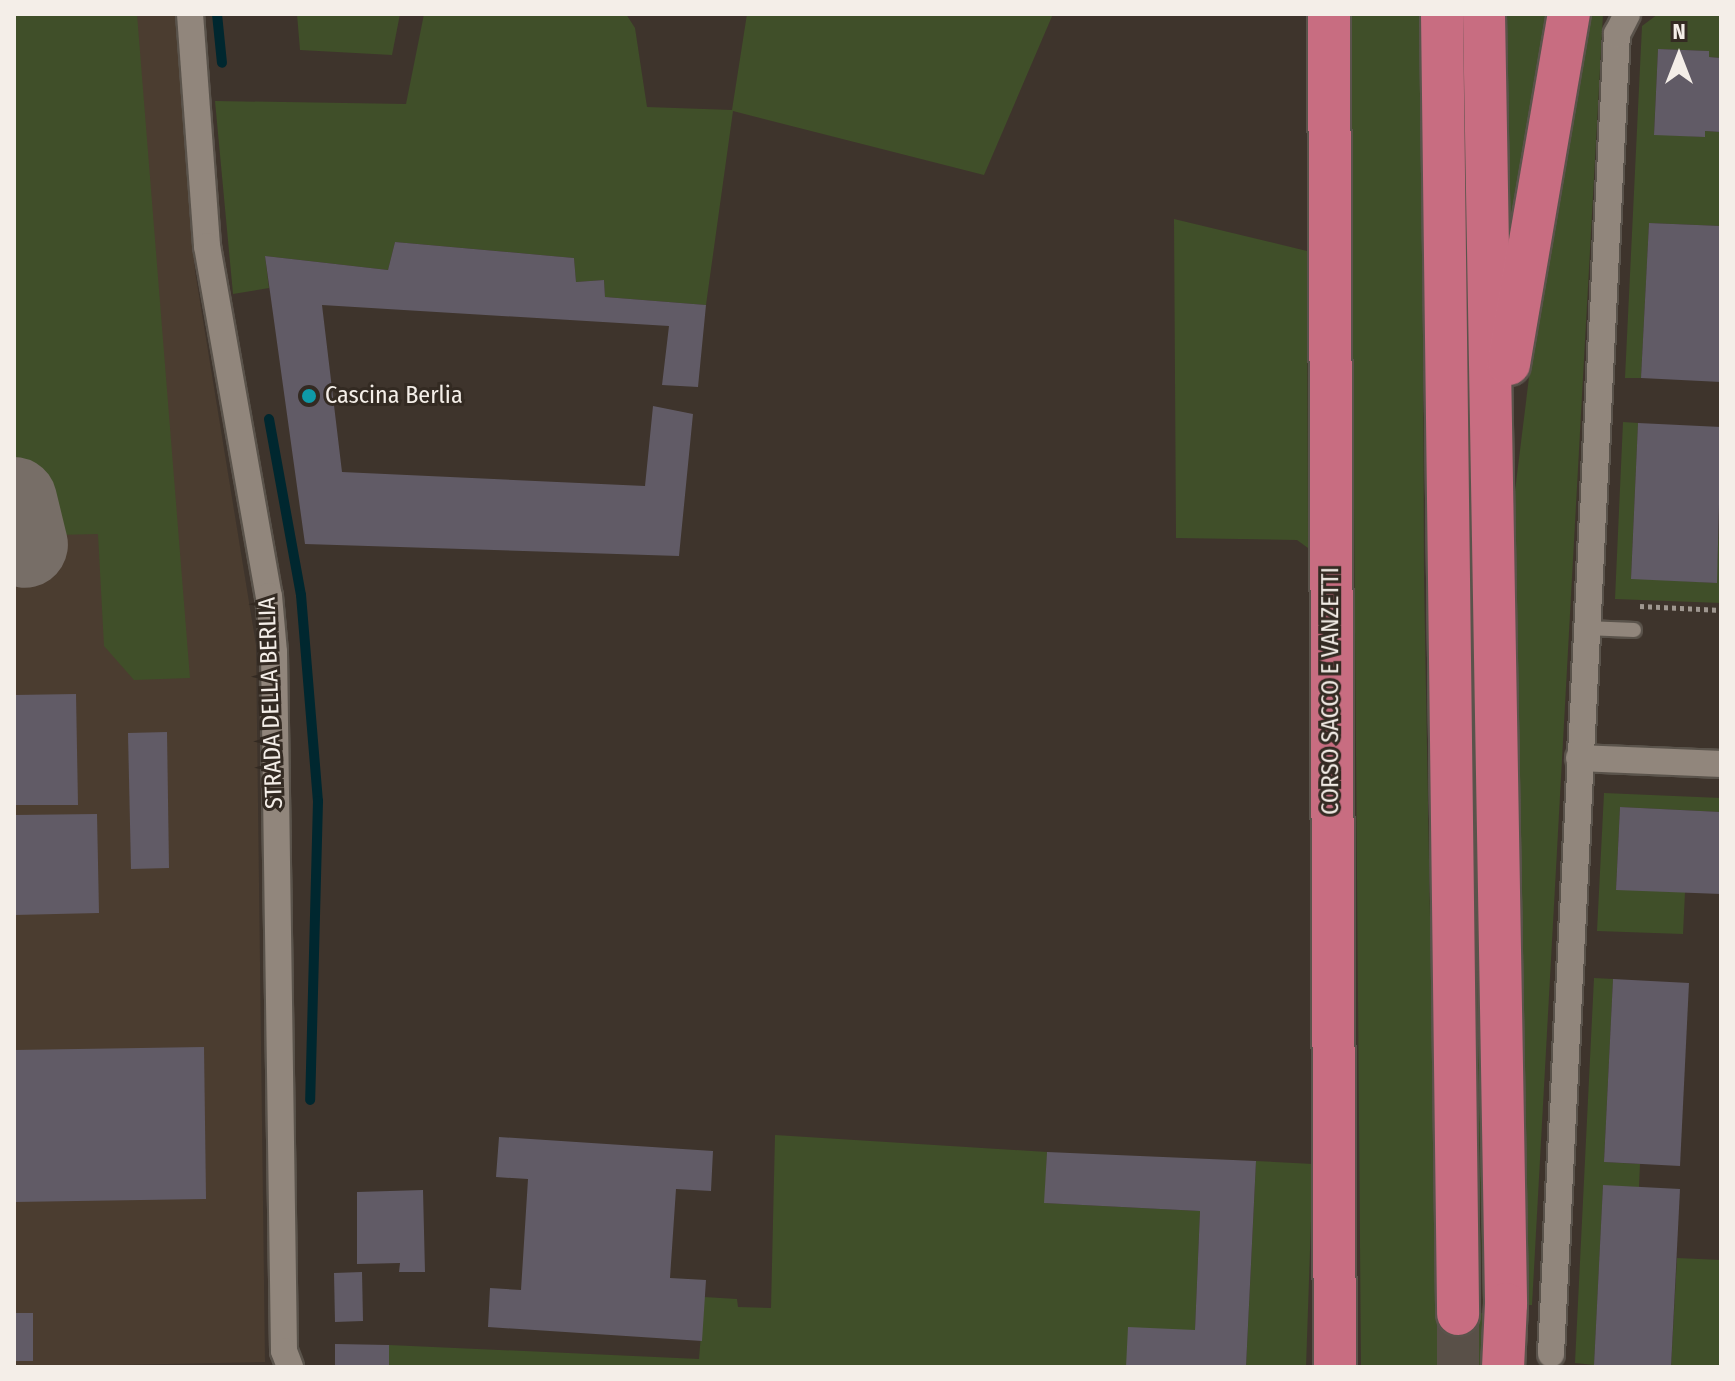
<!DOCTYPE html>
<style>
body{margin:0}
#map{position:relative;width:1735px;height:1381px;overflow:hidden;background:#3e342c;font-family:"Fira Sans Condensed",sans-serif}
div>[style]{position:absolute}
.built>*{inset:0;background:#4b3d30}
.green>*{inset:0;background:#404f29}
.stream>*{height:10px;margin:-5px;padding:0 5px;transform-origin:5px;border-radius:5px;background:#00272f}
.taxiway>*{height:86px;margin:-43px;padding:0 43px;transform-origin:43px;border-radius:43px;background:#776e67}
.building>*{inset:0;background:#615b66}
.primary-tunnel>*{height:42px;margin-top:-21px;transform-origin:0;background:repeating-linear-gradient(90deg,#595048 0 42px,transparent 0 63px)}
.path>*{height:5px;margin-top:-2.5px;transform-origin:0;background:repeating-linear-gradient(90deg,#9f9790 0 4px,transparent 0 8px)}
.roads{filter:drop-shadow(2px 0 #5a534b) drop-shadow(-2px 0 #5a534b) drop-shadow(0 2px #5a534b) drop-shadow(0 -2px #5a534b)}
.service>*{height:14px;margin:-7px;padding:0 7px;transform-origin:7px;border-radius:7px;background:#91867c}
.minor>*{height:26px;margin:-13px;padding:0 13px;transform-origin:13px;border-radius:13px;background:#91867c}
.primary>*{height:42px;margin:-21px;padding:0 21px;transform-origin:21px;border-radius:21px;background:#c86d81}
.dots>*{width:22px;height:22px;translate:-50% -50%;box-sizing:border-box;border:4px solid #332a22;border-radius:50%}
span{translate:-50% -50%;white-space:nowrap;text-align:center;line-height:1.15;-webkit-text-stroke:6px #332a22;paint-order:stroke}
.poi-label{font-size:24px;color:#f4eee8}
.left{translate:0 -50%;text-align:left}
.street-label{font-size:24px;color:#f4eee8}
.frame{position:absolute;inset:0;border:16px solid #f4eee8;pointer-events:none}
.north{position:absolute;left:1639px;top:16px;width:80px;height:80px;-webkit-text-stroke:6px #332a22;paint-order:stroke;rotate:0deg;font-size:22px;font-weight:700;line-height:32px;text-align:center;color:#f4eee8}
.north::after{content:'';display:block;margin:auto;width:28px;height:36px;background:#f4eee8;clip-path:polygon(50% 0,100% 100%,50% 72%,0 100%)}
</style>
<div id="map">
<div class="built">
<div style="clip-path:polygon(14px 14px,176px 14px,195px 271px,256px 645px,265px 1362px,14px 1367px)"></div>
</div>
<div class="green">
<div style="clip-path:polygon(14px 14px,137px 14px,190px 678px,134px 680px,104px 646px,98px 534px,14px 536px)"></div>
<div style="clip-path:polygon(297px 14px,400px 14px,392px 55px,300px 50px)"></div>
<div style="clip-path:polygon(424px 14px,626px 14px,635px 28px,647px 107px,732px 110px,747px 14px,1053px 14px,984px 175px,733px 111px,706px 305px,605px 297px,604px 280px,576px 282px,574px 258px,395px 242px,388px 270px,265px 256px,269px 288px,233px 294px,215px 101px,406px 104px)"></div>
<div style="clip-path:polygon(1350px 14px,1422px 14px,1424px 576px,1437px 1314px,1483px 1313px,1460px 262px,1470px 262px,1490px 1367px,1361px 1367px)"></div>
<div style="clip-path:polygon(1499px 14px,1553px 14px,1511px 295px)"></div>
<div style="clip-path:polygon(1583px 14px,1603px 14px,1532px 1305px,1523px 1305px,1514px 499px,1542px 272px)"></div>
<div style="clip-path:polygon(1658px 14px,1721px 14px,1721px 58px,1709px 57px,1709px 51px,1658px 49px,1654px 134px,1705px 137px,1705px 131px,1721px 132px,1721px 226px,1649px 223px,1641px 378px,1625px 378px,1642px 26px)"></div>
<div style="clip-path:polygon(1174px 219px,1307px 251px,1308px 548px,1297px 540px,1176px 538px)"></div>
<div style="clip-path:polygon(1623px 422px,1638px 423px,1631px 578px,1716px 583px,1721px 491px,1721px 603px,1615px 599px)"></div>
<div style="clip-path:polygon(1604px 793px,1721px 798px,1721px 812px,1620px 807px,1616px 889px,1685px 892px,1683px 934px,1597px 931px)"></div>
<div style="clip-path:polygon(1594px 978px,1613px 979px,1604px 1162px,1640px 1164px,1639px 1187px,1603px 1186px,1594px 1365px,1575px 1363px)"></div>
<div style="clip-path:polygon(775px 1135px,1047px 1152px,1045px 1203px,1200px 1211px,1195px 1330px,1126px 1367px,389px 1367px,389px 1345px,699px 1359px,704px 1297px,737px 1299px,738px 1307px,771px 1308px)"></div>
<div style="clip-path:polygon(1256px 1161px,1313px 1164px,1306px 1367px,1246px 1367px)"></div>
<div style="clip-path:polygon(1677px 1258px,1721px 1260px,1721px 1367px,1671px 1367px)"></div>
</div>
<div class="stream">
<div style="left:217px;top:14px;width:49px;rotate:84.2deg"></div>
<div style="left:269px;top:419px;width:179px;rotate:79.7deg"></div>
<div style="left:301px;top:595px;width:207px;rotate:85.3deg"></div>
<div style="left:318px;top:801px;width:299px;rotate:91.5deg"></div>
</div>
<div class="taxiway">
<div style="left:14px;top:500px;width:46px;rotate:76.3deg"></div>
</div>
<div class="building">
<div style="clip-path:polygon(1658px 49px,1709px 51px,1709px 57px,1721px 58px,1721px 132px,1705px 131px,1705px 137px,1654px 135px)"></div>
<div style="clip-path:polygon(1649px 223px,1721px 226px,1721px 382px,1641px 378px)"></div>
<div style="clip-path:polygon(395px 242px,574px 258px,576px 282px,604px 280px,605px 297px,706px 305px,698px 387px,662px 385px,669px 326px,322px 305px,342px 472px,645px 486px,653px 406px,693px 414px,679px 556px,305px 544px,265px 256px,388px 270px)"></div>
<div style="clip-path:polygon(1638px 423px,1721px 427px,1717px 583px,1631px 579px)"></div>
<div style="clip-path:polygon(76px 694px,78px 805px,14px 805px,14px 695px)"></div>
<div style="clip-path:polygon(167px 732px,169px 868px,131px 869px,128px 733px)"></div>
<div style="clip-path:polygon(1620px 807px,1721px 812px,1721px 894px,1616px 890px)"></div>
<div style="clip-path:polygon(97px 814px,99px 913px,14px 915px,14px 815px)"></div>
<div style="clip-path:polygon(1613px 979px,1689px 983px,1680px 1166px,1604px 1162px)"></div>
<div style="clip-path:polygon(204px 1047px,206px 1199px,14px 1202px,14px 1050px)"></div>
<div style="clip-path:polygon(499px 1137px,713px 1151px,711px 1191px,676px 1189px,670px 1278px,706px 1280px,702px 1341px,488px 1327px,490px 1288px,521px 1290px,528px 1179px,496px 1177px)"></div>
<div style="clip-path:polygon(1047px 1152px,1256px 1161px,1246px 1367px,1126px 1367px,1128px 1327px,1195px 1330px,1200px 1211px,1044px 1203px)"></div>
<div style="clip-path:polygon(1603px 1185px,1680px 1189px,1671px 1367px,1594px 1365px)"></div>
<div style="clip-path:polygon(423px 1190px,425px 1272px,399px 1272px,400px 1263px,357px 1264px,357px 1192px)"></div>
<div style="clip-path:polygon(362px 1272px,363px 1321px,335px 1322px,334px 1273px)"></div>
<div style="clip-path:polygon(14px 1313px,33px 1313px,33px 1361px,14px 1361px)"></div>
<div style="clip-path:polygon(335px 1344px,389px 1345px,389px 1367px,335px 1367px)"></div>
</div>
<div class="primary-tunnel">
<div style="left:1458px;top:1367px;width:53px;rotate:-90deg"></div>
</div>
<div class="path">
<div style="left:1640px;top:606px;width:81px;rotate:2.8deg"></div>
</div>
<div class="roads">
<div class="service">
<div style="left:1586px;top:628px;width:48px;rotate:2.4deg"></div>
</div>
<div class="minor">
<div style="left:190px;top:14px;width:233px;rotate:85.8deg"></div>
<div style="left:207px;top:246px;width:355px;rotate:80deg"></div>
<div style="left:269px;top:596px;width:56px;rotate:84.9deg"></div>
<div style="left:274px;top:652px;width:699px;rotate:89.18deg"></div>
<div style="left:284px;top:1351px;width:17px;rotate:69deg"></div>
<div style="left:1579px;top:758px;width:142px;rotate:2.4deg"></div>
<div style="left:1551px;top:1354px;width:1322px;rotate:-87.14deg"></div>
<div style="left:1617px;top:34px;width:22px;rotate:-63deg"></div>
</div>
<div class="primary">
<div style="left:1329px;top:14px;width:1353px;rotate:89.75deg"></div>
<div style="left:1442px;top:14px;width:1300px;rotate:89.29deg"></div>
<div style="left:1484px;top:14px;width:1290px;rotate:89.02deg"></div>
<div style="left:1506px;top:1304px;width:63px;rotate:92.7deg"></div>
<div style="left:1509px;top:364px;width:355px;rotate:-80.3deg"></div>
</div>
</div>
<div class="dots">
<div style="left:309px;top:396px;background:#0f9aa8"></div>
</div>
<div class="poi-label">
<span class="left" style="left:325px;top:396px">Cascina Berlia</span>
</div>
<div class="street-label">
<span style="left:1331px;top:691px;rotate:-90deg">CORSO SACCO E VANZETTI</span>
<span style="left:271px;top:703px;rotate:-92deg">STRADA DELLA BERLIA</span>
</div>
<div class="frame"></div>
<div class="north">N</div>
</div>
